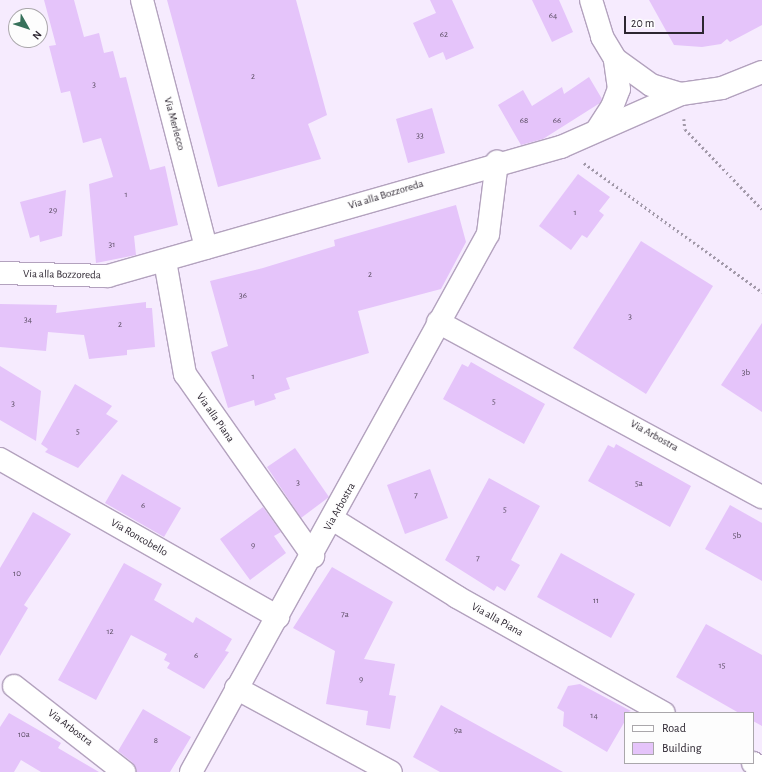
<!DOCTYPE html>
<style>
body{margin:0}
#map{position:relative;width:762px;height:772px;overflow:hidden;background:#f6ebfe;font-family:"Alegreya Sans",sans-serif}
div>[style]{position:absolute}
.building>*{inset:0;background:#e5c4fa}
.path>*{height:2.5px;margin-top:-1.25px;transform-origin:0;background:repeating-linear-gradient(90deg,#a299a9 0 2px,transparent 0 5px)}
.roads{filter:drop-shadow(1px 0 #b3a2be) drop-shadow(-1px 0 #b3a2be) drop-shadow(0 1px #b3a2be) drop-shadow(0 -1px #b3a2be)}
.minor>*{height:22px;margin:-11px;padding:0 11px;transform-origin:11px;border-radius:11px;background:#fff}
.secondary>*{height:22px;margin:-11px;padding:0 11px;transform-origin:11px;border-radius:11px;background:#fff}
span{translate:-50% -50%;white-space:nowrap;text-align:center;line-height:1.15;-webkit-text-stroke:3px #fdfdfd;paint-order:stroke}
.number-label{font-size:9px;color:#5b4e63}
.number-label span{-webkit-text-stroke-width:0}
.street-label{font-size:11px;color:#2d2631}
.legend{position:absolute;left:624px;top:712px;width:130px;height:52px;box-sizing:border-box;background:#fdfdfd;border:1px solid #aaa7ab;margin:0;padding:5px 7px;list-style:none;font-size:12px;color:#2d2631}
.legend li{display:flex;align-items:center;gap:8px;height:20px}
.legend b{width:20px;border:1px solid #aaa7ab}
.north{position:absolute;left:8px;top:8px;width:40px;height:40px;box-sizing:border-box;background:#fdfdfd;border:1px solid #aaa7ab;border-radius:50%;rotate:129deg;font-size:11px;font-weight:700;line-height:16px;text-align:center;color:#2d2631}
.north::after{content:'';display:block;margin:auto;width:14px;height:18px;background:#37715b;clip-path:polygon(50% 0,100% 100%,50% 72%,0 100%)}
.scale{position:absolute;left:624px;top:16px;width:80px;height:18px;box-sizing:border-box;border:2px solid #2d2631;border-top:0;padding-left:5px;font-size:12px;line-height:14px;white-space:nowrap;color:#2d2631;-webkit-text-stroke:3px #fdfdfd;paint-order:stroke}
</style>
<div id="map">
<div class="building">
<div style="clip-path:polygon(44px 0,74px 0,84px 37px,99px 33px,104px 53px,113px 51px,120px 78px,126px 77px,150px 170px,165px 166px,178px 225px,134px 236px,136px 255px,96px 263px,89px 184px,113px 177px,101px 138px,83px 143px,70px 91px,61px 93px,49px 46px,56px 45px)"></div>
<div style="clip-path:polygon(167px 0,296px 0,327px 115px,308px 124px,321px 159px,218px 187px)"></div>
<div style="clip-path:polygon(430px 0,452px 0,474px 48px,446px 60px,443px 52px,429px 58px,413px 23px,436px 13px)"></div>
<div style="clip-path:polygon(532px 0,559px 0,573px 32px,552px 42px)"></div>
<div style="clip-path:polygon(649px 0,762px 0,762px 25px,730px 42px,727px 39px,721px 44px,702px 47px,674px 45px)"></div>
<div style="clip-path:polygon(589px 77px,602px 99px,600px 103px,543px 139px,521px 145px,498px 105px,523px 90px,532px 106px,562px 87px,564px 94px)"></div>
<div style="clip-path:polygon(432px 108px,445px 153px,408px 163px,396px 119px)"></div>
<div style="clip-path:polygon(578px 174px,610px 197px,599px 211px,604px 215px,587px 238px,582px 235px,571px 250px,539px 226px)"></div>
<div style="clip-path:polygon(66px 190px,62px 236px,40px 242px,39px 235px,30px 238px,20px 202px)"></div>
<div style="clip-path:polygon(456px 205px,466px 242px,441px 289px,358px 311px,369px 353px,286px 378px,290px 389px,274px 394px,276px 399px,255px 406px,254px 400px,228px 408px,211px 352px,228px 346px,210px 281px,263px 268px,335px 246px,334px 240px)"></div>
<div style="clip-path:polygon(641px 241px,713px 286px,646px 394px,573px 348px)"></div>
<div style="clip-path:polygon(146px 302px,146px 308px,152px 308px,155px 347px,127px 350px,127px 355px,89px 359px,84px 335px,48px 332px,46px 351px,0 347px,0 304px,57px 305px,56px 313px)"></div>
<div style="clip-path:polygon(762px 323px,762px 412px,721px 385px)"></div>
<div style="clip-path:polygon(471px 362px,545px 404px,524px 444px,443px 399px,462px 364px,468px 367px)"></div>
<div style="clip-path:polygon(0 366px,41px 391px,36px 441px,0 420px)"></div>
<div style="clip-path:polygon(75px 384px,112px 406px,106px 414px,118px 421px,78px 468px,45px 452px,48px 449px,41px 444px)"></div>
<div style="clip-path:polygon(616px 444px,691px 486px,670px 527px,588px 481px,608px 445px,614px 448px)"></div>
<div style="clip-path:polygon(295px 448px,329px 497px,301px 518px,267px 467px)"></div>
<div style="clip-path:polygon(430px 469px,448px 518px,405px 534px,387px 485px)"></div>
<div style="clip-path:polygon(122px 474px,181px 508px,164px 537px,105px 503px)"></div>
<div style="clip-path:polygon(489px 478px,540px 506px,511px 560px,520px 565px,505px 591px,497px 586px,494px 591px,445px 560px)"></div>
<div style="clip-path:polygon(730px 505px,762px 523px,762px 581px,705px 549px)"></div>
<div style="clip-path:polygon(263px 507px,281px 532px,274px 536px,286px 553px,250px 580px,220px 539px)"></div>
<div style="clip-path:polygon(33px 512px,71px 534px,24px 605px,28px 608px,0 656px,0 568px)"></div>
<div style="clip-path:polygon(561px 553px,635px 594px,611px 638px,537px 597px)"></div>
<div style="clip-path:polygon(124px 563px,162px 584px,154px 600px,193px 623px,196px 617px,232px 639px,225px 651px,229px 652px,204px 689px,167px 668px,170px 663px,164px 660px,167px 654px,131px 635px,96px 700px,58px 680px)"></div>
<div style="clip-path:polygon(332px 567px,393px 602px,364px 659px,395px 664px,389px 695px,396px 696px,390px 729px,366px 725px,368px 711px,326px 704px,335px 651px,293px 628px)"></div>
<div style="clip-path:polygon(706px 624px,762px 655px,762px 726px,753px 721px,753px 713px,739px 713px,676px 677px)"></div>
<div style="clip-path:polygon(580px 684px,631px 711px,625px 713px,625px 721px,607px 752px,563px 726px,564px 712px,557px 708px,568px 686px)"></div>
<div style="clip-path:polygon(441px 705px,563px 772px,440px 772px,413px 757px)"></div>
<div style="clip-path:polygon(143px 709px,191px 737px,170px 772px,136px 772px,132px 762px,118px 751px)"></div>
<div style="clip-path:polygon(9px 713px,61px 743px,58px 748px,99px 772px,41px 772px,21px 760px,14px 772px,0 772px,0 727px)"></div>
</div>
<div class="path">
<div style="left:684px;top:119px;width:10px;rotate:84deg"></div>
<div style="left:685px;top:129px;width:111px;rotate:46.1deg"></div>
<div style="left:584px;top:163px;width:220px;rotate:35.9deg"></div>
</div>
<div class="roads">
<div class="minor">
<div style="left:142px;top:0;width:256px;rotate:75.5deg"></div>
<div style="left:597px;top:130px;width:27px;rotate:-57deg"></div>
<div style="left:612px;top:107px;width:19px;rotate:-69deg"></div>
<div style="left:619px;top:89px;width:30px;rotate:-98deg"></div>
<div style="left:165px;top:261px;width:115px;rotate:80deg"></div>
<div style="left:185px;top:374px;width:223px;rotate:54.9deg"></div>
<div style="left:0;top:273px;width:108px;rotate:1.6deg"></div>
<div style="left:108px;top:276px;width:471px;rotate:-15.9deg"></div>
<div style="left:561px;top:147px;width:131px;rotate:-23.8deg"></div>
<div style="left:438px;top:322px;width:368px;rotate:28.4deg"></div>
<div style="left:0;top:459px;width:320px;rotate:29.6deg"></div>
<div style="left:334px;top:520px;width:145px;rotate:32deg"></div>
<div style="left:457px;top:597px;width:237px;rotate:29.3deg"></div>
<div style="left:14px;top:686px;width:140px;rotate:38deg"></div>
<div style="left:236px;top:688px;width:176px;rotate:28.5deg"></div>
<div style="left:753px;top:763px;width:10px;rotate:29deg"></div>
<div style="left:191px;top:772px;width:615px;rotate:-61.1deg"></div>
<div style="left:488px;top:234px;width:73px;rotate:-82.9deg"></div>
</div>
<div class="secondary">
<div style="left:591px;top:0;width:39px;rotate:73deg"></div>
<div style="left:602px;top:37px;width:26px;rotate:59deg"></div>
<div style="left:615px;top:59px;width:44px;rotate:35.8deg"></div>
<div style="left:651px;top:85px;width:31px;rotate:17deg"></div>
<div style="left:681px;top:94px;width:41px;rotate:-8.3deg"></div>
<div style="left:722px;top:88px;width:43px;rotate:-21.8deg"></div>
</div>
</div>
<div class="number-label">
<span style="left:553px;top:16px">64</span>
<span style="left:444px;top:35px">62</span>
<span style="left:253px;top:77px">2</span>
<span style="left:94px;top:85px">3</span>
<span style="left:524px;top:121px">68</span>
<span style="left:557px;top:121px">66</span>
<span style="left:420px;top:136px">33</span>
<span style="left:126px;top:195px">1</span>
<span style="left:53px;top:211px">29</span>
<span style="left:575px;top:213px">1</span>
<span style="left:112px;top:245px">31</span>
<span style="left:370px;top:275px">2</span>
<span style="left:243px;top:296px">36</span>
<span style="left:630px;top:317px">3</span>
<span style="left:28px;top:320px">34</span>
<span style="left:120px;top:325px">2</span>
<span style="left:746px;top:373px">3b</span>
<span style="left:253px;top:377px">1</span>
<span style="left:494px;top:402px">5</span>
<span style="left:13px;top:404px">3</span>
<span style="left:78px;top:432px">5</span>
<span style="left:298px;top:483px">3</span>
<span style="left:639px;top:484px">5a</span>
<span style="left:416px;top:496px">7</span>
<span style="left:143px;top:506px">6</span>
<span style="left:505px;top:510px">5</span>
<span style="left:737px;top:536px">5b</span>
<span style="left:253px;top:546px">9</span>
<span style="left:478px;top:559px">7</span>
<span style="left:17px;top:574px">10</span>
<span style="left:596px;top:601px">11</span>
<span style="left:345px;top:615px">7a</span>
<span style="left:110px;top:632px">12</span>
<span style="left:196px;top:656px">6</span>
<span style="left:722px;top:666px">15</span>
<span style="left:361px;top:680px">9</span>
<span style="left:594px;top:716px">14</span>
<span style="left:458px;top:731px">9a</span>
<span style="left:24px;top:735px">10a</span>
<span style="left:156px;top:741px">8</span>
</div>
<div class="street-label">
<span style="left:174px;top:124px;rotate:75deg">Via Merlecco</span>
<span style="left:386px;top:195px;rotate:-17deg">Via alla Bozzoreda</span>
<span style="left:62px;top:275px;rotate:1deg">Via alla Bozzoreda</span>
<span style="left:215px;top:418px;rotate:55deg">Via alla Piana</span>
<span style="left:654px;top:436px;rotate:29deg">Via Arbostra</span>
<span style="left:340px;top:507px;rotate:-61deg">Via Arbostra</span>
<span style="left:139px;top:538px;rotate:30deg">Via Roncobello</span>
<span style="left:497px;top:620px;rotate:29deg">Via alla Piana</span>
<span style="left:70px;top:728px;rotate:37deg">Via Arbostra</span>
</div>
<ul class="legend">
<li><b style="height:5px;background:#fff"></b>Road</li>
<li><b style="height:11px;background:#e5c4fa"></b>Building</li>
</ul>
<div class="north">N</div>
<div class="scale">20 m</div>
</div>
